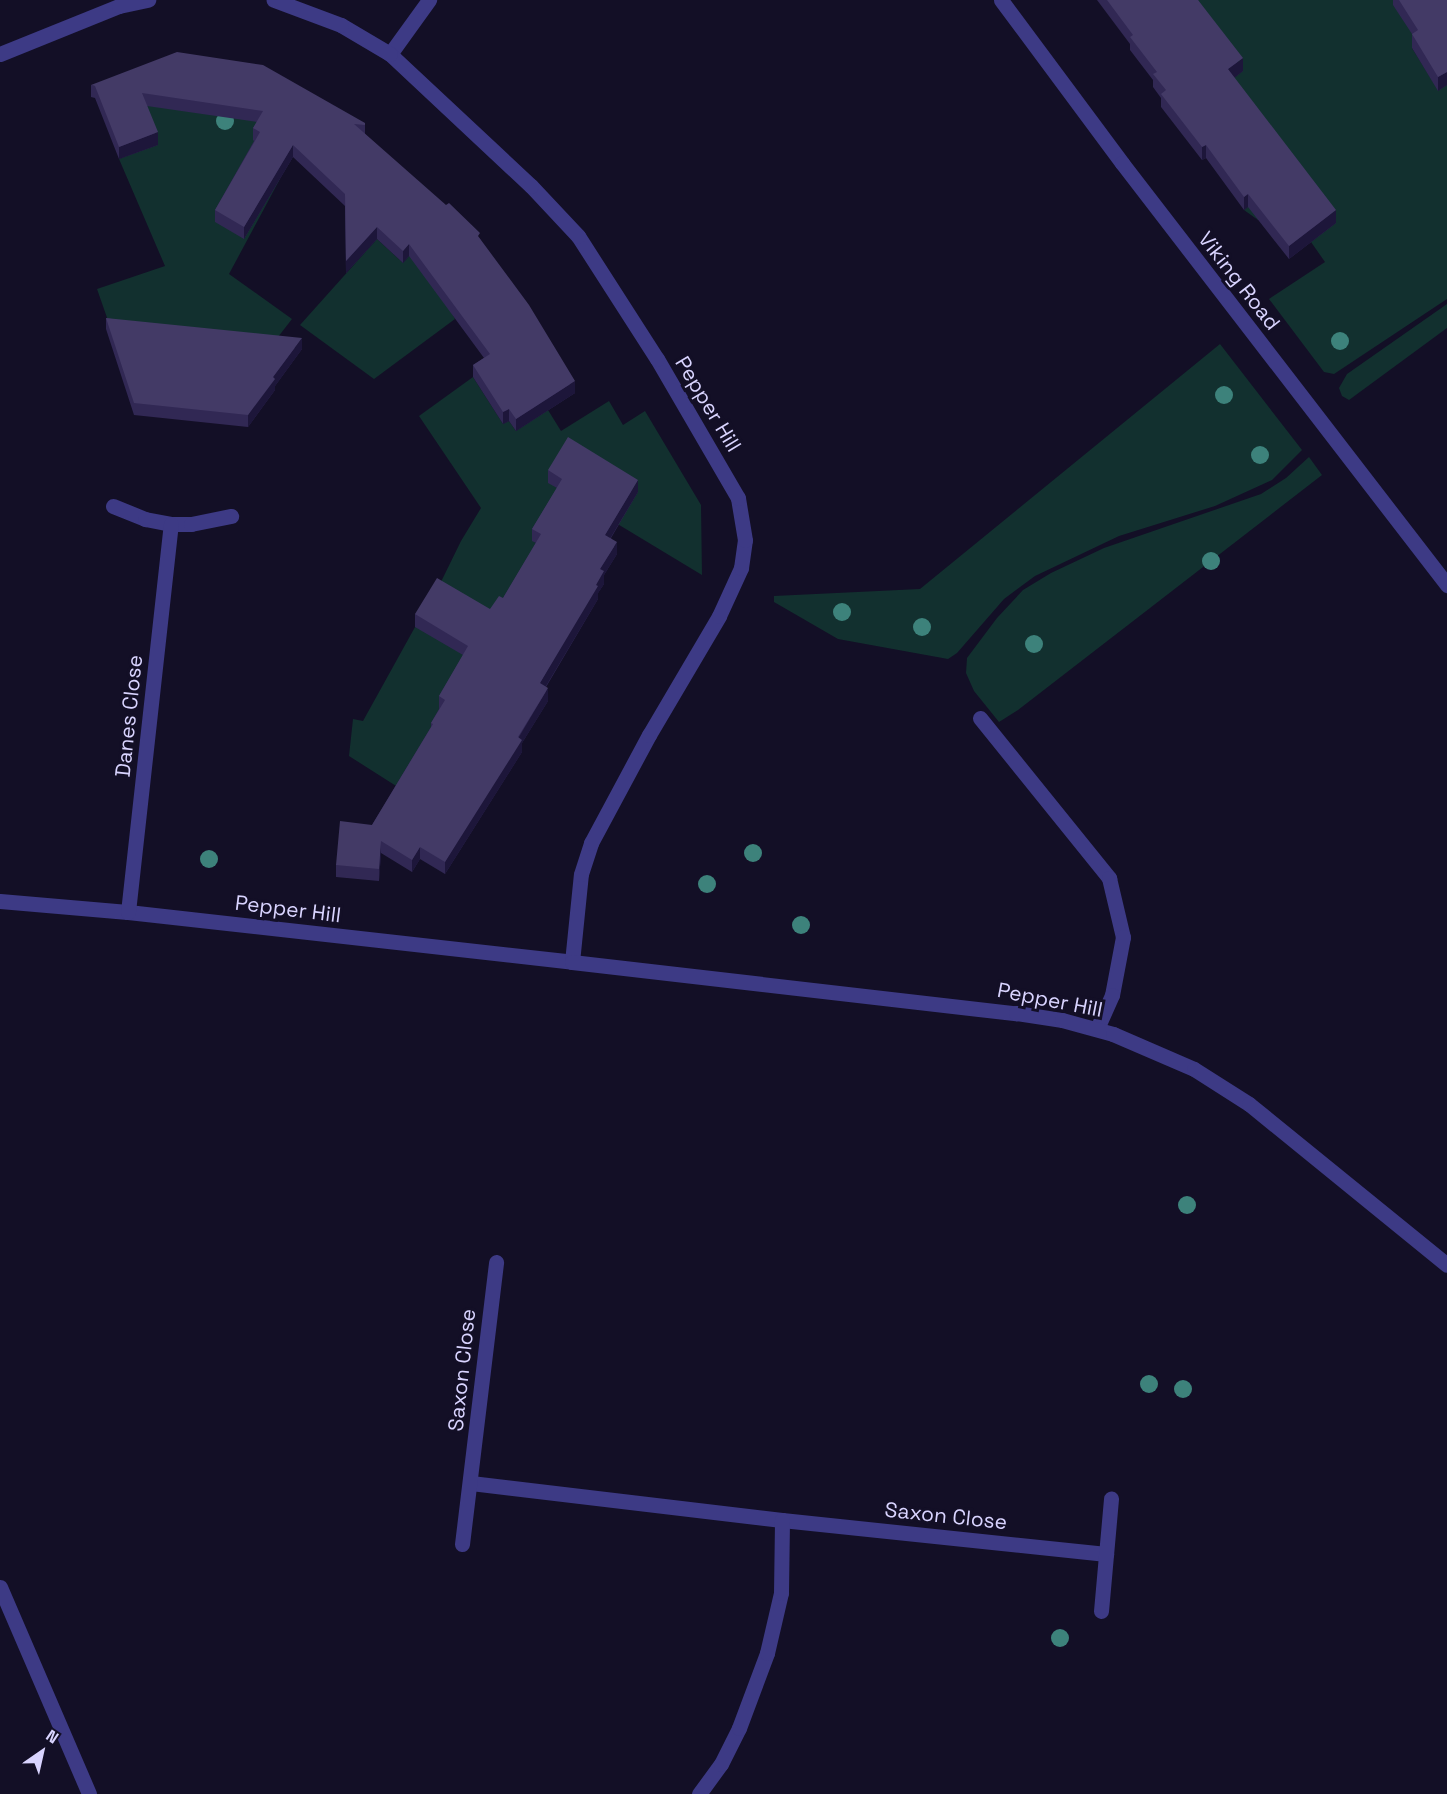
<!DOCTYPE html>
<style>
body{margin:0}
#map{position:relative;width:1447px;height:1794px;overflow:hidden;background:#130f26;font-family:"Space Grotesk",sans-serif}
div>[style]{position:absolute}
.green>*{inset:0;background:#12302f}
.minor>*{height:15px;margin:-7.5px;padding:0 7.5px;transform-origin:7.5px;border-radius:7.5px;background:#3d3a85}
.trees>*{width:18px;height:18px;margin:-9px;border-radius:50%;background:#3d827b}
.wall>*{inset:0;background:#312854}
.shaded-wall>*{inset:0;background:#1d163a}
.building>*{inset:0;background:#433a66}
span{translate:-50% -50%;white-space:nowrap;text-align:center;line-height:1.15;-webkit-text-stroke:6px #130f26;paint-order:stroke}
.street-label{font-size:21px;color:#d9d4ff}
.north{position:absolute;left:12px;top:1722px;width:60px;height:60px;-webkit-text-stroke:4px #130f26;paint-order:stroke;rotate:34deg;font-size:16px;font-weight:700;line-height:24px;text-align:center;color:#d9d4ff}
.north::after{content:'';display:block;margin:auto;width:21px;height:27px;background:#d9d4ff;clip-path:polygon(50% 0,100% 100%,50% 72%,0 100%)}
</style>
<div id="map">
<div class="green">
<div style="clip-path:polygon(1175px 0,1401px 0,1418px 44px,1412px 48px,1438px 90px,1447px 85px,1447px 299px,1334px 374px,1324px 372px,1269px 299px,1325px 262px,1311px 242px,1335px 222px,1305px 184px,1258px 220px,1244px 210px,1294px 171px)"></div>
<div style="clip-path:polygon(135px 85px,281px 93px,250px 161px,280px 179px,229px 274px,292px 319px,271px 346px,112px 332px,97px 289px,165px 266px,119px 159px,158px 144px)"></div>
<div style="clip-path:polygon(377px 239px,403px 263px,416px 248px,455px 319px,374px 379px,300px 325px)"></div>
<div style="clip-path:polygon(1447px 304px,1447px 328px,1349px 400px,1342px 396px,1339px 388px,1347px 374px)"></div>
<div style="clip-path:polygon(1220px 344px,1302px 450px,1272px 480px,1215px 506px,1119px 536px,1035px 576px,1004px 599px,957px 653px,948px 659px,838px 639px,774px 602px,774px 596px,920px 589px)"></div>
<div style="clip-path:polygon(473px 377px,503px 424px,509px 421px,516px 431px,548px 410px,561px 431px,609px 401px,623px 425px,645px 411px,701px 505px,702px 575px,548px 482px,569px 495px,533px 541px,557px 556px,490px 622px,437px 590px,461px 541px,481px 508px,419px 416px)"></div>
<div style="clip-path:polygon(1309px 457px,1322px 475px,1018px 710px,999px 722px,974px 691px,966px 673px,967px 658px,997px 618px,1023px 590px,1051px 573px,1104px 548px,1261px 494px,1286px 478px)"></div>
<div style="clip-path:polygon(425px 609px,495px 650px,439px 709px,445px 713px,415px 798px,349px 756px,353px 719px,363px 721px)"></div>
</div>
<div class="minor">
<div style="left:1001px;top:0;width:203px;rotate:53.4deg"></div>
<div style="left:1122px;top:163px;width:533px;rotate:52.4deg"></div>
<div style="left:0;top:54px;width:128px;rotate:-22deg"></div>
<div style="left:119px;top:6px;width:30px;rotate:-12deg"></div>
<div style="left:390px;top:54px;width:67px;rotate:-54.2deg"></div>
<div style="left:113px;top:506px;width:35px;rotate:22deg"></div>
<div style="left:145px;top:519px;width:26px;rotate:11deg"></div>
<div style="left:171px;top:524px;width:20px"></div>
<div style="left:191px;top:524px;width:41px;rotate:-11.3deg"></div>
<div style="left:980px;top:718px;width:206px;rotate:51.1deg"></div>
<div style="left:1109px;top:878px;width:61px;rotate:76.7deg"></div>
<div style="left:1123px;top:937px;width:59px;rotate:100.7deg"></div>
<div style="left:1112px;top:995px;width:37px;rotate:114deg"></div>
<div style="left:0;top:901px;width:128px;rotate:4.9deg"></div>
<div style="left:128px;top:912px;width:447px;rotate:6.4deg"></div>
<div style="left:572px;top:962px;width:88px;rotate:-84.2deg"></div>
<div style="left:581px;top:874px;width:33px;rotate:-72deg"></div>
<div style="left:591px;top:843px;width:123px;rotate:-61.8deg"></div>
<div style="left:649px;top:735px;width:138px;rotate:-59.5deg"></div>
<div style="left:719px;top:616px;width:53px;rotate:-65.4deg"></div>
<div style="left:741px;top:568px;width:28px;rotate:-82deg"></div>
<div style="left:745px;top:540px;width:43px;rotate:-99.5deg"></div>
<div style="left:738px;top:498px;width:161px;rotate:-120.2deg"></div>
<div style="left:657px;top:359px;width:146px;rotate:-122.7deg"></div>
<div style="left:578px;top:236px;width:69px;rotate:-133.2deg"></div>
<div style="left:531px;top:186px;width:193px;rotate:-136.9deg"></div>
<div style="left:390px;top:54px;width:57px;rotate:-149.4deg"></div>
<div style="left:341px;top:25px;width:72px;rotate:-159.5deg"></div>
<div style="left:128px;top:912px;width:390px;rotate:-83.7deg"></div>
<div style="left:572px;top:962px;width:447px;rotate:6.6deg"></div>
<div style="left:1016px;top:1013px;width:47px;rotate:8.7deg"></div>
<div style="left:1062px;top:1020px;width:53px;rotate:15.4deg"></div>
<div style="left:1113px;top:1034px;width:88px;rotate:23.4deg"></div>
<div style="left:1194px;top:1069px;width:65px;rotate:32.5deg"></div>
<div style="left:1249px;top:1104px;width:255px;rotate:39.1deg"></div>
<div style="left:471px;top:1483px;width:313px;rotate:6.8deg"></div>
<div style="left:782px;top:1520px;width:326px;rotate:6deg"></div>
<div style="left:462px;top:1544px;width:284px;rotate:-83.1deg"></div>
<div style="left:0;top:1587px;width:225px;rotate:66.7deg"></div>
<div style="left:1101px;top:1611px;width:113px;rotate:-84.9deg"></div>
<div style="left:699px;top:1794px;width:37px;rotate:-54deg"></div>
<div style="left:721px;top:1764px;width:40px;rotate:-63.4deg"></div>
<div style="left:739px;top:1728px;width:80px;rotate:-69.5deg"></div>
<div style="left:767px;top:1653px;width:62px;rotate:-76.9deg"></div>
<div style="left:781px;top:1593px;width:73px;rotate:-89.2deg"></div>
</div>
<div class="trees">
<div style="left:225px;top:121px"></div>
<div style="left:1340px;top:341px"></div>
<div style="left:1224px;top:395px"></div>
<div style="left:1260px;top:455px"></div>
<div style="left:1211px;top:561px"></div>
<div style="left:842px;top:612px"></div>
<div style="left:922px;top:627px"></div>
<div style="left:1034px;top:644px"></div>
<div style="left:753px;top:853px"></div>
<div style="left:209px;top:859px"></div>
<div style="left:707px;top:884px"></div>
<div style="left:801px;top:925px"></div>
<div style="left:1187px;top:1205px"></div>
<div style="left:1149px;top:1384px"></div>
<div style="left:1183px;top:1389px"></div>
<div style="left:1060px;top:1638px"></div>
</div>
<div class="wall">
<div style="clip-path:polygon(1097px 0,1198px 0,1243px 71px,1234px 78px,1336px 223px,1289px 259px,1248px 207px,1244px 210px,1206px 158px,1202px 160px,1161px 107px,1161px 98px,1153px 87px,1153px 80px,1130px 50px,1130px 44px)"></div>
<div style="clip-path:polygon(1393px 0,1447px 0,1447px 85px,1438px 91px,1412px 48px,1412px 34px,1393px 5px)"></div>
<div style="clip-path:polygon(91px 85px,365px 123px,365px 134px,480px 239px,575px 393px,516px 431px,509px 421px,503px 424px,473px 377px,473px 365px,484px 358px,409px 256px,403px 263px,377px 239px,346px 273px,345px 206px,293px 157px,244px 239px,215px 222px,215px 210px,254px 141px,253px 140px,253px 128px,257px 122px,147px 106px,158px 145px,119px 159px,95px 98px,91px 97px)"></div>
<div style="clip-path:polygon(106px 318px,302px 349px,275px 386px,275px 390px,248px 427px,134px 415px,106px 329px)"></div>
<div style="clip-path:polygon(548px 470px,638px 492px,611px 538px,617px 554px,604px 575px,604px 584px,598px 593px,598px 599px,546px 687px,548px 701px,522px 743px,522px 752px,445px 874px,420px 859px,412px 872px,381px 853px,379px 881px,336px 877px,336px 865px,372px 825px,431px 727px,431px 723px,439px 709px,439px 696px,463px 655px,415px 627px,415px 614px,490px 609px,503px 598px,536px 543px,532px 541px,532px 529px,557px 488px,548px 483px)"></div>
</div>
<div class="shaded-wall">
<div style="clip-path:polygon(1243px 58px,1243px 71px,1228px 83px,1228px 69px)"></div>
<div style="clip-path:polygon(1447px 72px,1447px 85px,1438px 91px,1438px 77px)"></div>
<div style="clip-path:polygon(158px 132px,158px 145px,119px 159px,119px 147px)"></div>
<div style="clip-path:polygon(293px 145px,293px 157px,244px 239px,244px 227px)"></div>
<div style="clip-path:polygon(1206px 145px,1206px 158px,1202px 160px,1202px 147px)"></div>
<div style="clip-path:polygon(1248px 194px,1248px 207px,1244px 210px,1244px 197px)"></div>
<div style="clip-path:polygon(1336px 210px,1336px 223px,1289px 259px,1289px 246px)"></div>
<div style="clip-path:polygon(377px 227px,377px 239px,346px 273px,346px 261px)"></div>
<div style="clip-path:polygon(409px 244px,409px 256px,403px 263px,403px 251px)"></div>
<div style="clip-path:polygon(302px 338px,302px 349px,275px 386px,275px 390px,248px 427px,248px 415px,273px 377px)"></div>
<div style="clip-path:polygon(575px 381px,575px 393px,516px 431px,516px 419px)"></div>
<div style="clip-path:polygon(509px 409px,509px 421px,503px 424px,503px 412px)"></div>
<div style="clip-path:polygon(638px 480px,638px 492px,605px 547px,605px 535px)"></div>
<div style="clip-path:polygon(617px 542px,617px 554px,604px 575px,604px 584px,598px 593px,598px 599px,540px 696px,540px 683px,596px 585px,600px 569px)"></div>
<div style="clip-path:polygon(548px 688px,548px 701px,522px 743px,522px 752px,445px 874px,445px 862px)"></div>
<div style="clip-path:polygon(381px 841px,381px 853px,379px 881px,379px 869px)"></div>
<div style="clip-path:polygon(420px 847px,420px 859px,412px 872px,412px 860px)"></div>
</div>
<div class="building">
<div style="clip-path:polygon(1107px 0,1198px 0,1243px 58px,1228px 69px,1336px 210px,1289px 246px,1248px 194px,1244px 197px,1206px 145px,1202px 147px,1161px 94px,1166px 90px,1153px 74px,1157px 72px,1130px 37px,1133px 35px)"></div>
<div style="clip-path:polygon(1399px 0,1447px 0,1447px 72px,1438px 77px,1412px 34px,1418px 30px)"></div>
<div style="clip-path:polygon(177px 52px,263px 65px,365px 123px,365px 125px,354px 124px,446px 205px,449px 203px,480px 233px,478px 236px,529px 305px,575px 381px,516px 419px,509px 409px,503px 412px,473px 365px,490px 354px,409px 244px,403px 251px,377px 227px,346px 261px,345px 194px,293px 145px,244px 227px,215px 210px,260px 132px,253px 128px,263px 111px,142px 93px,158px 132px,119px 147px,95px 86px,91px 85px)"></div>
<div style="clip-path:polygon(106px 318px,302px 338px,273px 377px,275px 379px,248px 415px,134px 403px)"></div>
<div style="clip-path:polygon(568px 437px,638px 480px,605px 535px,617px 542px,600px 569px,604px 571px,596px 585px,598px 586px,540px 683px,548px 688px,518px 737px,522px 740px,445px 862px,420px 847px,412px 860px,381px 841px,379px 869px,336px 865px,340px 821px,372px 825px,433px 724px,431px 723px,445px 700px,439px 696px,468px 646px,415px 614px,437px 578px,490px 609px,499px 596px,503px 598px,541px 534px,532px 529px,562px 479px,548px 470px)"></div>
</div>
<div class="street-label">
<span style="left:1239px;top:281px;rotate:52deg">Viking Road</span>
<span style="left:708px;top:404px;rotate:59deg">Pepper Hill</span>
<span style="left:129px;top:716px;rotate:-84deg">Danes Close</span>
<span style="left:288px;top:909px;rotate:7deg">Pepper Hill</span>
<span style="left:1050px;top:1000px;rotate:11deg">Pepper Hill</span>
<span style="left:462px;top:1370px;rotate:-84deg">Saxon Close</span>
<span style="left:946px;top:1516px;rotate:6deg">Saxon Close</span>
</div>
<div class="north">N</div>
</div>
